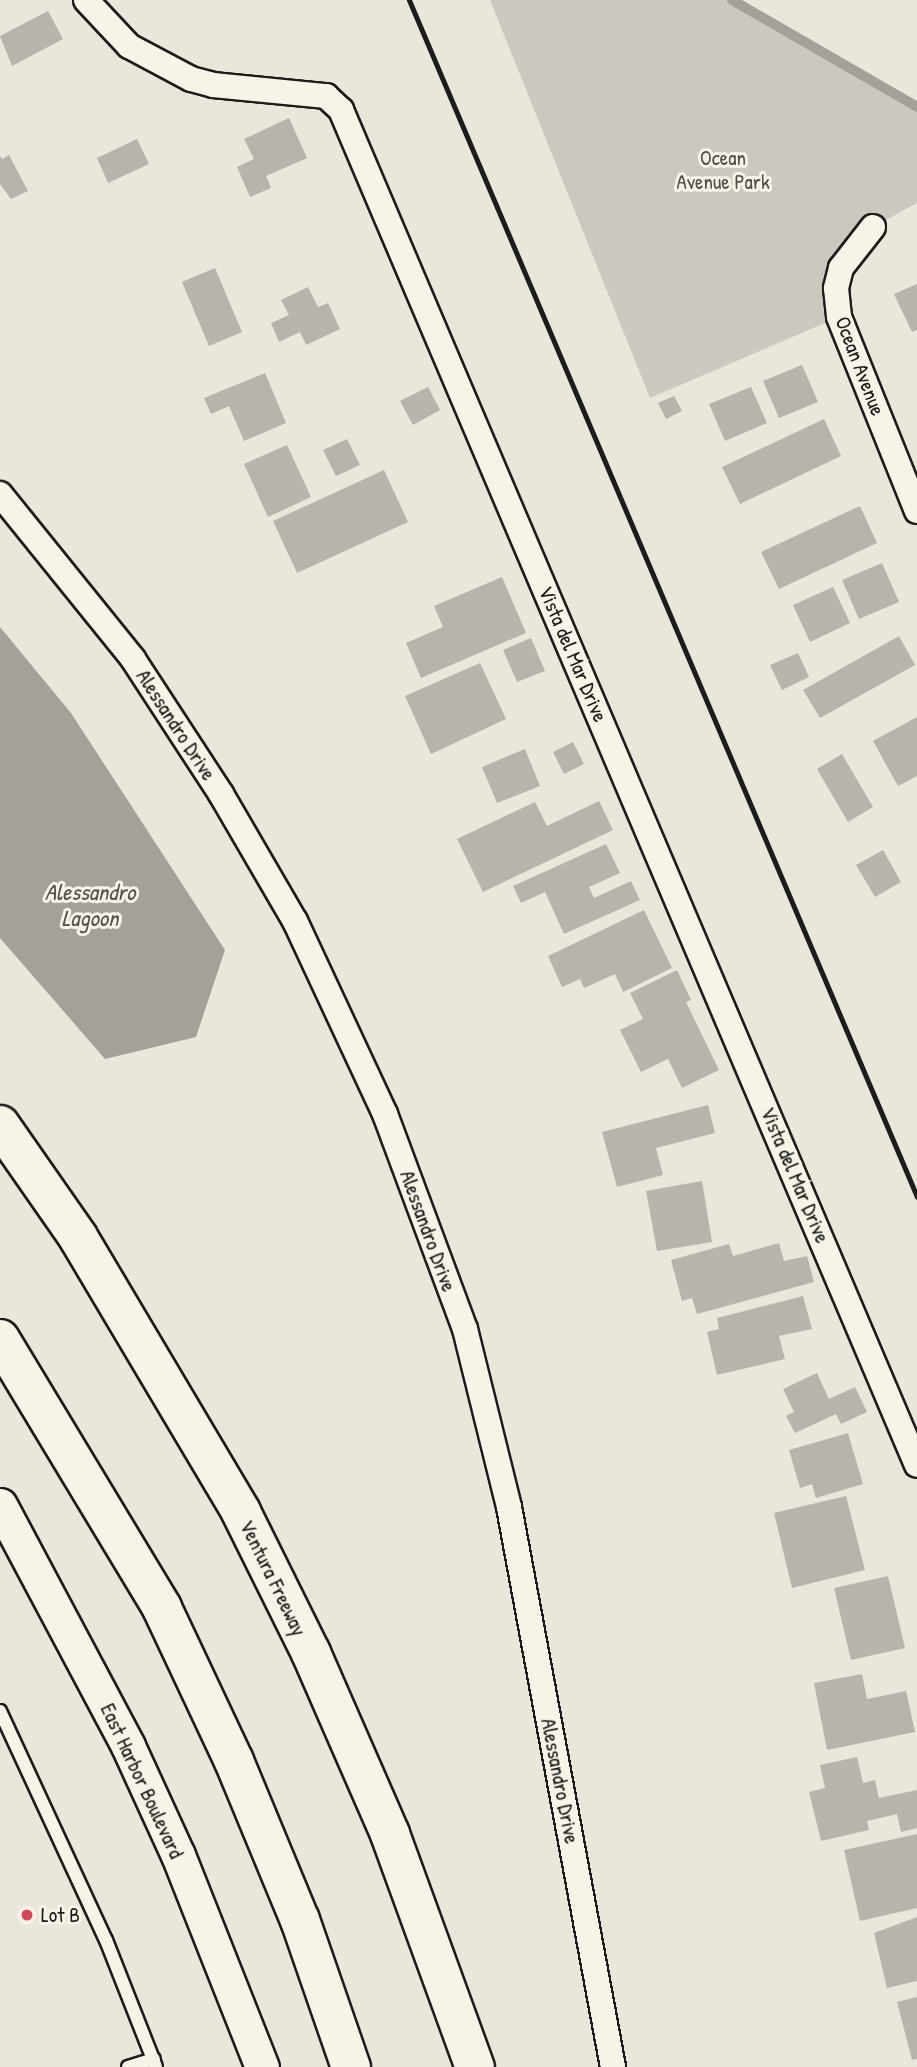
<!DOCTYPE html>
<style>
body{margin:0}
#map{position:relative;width:917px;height:2067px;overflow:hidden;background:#eae6dc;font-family:"Patrick Hand",sans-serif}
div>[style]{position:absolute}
.green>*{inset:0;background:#ccc8c0}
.water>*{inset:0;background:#a3a19a}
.stream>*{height:10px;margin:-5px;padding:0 5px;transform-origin:5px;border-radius:5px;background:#a3a19a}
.building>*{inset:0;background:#b6b4ac}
.roads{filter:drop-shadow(2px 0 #1c1c1c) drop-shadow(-2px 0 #1c1c1c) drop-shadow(0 2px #1c1c1c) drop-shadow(0 -2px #1c1c1c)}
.lane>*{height:12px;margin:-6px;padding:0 6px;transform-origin:6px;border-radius:6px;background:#f7f3e8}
.street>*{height:24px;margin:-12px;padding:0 12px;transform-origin:12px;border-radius:12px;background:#f7f3e8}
.secondary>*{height:33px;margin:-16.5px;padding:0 16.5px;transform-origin:16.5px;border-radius:16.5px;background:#f7f3e8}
.highway>*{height:38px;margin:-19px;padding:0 19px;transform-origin:19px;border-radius:19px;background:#f7f3e8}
.rail>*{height:5px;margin:-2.5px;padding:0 2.5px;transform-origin:2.5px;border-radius:2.5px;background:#1c1c1c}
.dots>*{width:19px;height:19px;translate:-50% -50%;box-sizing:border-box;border:4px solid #f7f3e8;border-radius:50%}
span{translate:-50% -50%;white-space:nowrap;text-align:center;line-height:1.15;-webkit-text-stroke:6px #f7f3e8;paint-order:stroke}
.park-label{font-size:21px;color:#51504d}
.street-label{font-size:21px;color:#1c1c1c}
.poi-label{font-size:21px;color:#1c1c1c}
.left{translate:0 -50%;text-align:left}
.water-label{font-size:23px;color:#52514e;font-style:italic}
</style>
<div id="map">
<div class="green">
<div style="clip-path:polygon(490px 0,732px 0,917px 107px,917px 203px,873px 227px,855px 247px,839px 317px,650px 398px)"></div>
</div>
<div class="water">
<div style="clip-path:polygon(0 627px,71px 713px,225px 950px,196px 1037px,105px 1059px,0 938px)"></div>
</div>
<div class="stream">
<div style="left:732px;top:0;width:214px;rotate:30deg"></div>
</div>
<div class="building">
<div style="clip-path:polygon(48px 11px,63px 39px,12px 66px,0 36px)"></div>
<div style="clip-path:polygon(289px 118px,307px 158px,266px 176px,271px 188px,250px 197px,237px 167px,254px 159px,244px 139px)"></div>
<div style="clip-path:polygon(137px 139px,149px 164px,108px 183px,97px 158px)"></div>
<div style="clip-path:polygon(9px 155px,28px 191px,11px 199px,0 184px,0 156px,2px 159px)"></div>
<div style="clip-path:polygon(215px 268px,242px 332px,209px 346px,182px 282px)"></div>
<div style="clip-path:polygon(917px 284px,917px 330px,912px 332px,894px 294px)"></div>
<div style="clip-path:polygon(308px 287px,318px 307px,328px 303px,340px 329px,306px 345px,300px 332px,279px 342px,271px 323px,289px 315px,281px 300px)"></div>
<div style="clip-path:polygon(802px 365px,818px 402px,779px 418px,763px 381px)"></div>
<div style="clip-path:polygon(265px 373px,286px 423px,244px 441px,229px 406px,211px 414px,204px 398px)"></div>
<div style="clip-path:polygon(428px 387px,440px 410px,413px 425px,400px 401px)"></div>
<div style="clip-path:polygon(751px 387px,767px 423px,725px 441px,709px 404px)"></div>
<div style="clip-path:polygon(674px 396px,682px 411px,666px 419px,658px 403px)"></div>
<div style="clip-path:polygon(824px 419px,841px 456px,740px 504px,722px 467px)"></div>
<div style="clip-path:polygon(347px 439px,360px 465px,336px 476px,323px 450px)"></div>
<div style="clip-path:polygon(287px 445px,311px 497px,268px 517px,244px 464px)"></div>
<div style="clip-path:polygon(384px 470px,408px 522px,297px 573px,273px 521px)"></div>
<div style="clip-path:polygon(860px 506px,877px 543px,779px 589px,761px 552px)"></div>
<div style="clip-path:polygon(882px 563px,899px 602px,859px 619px,842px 580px)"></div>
<div style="clip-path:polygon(502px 577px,526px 633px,421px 678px,406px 643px,443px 627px,434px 606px)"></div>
<div style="clip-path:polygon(833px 587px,850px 623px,810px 642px,793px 605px)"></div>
<div style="clip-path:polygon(899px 636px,915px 665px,820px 718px,803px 690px)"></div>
<div style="clip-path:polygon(531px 638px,545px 671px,517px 682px,503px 650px)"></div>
<div style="clip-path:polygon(798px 653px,809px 677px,782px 690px,770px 665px)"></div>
<div style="clip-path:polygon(480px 663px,506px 719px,431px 754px,405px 696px)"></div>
<div style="clip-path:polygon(917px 717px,917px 776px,898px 786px,873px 741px)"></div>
<div style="clip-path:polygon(573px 742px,584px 764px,564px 774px,553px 752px)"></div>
<div style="clip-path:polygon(525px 749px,540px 786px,497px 803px,482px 767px)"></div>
<div style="clip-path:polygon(842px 754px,873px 807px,848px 822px,817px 769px)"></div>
<div style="clip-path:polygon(599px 801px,613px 830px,483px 892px,457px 839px,535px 802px,547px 826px)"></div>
<div style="clip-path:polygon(606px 844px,620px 873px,589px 887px,594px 898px,631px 881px,640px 900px,564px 934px,545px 892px,521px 903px,513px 886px)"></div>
<div style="clip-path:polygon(883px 850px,901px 882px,875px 897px,856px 865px)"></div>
<div style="clip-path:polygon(644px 910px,672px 968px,623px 992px,615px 974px,584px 988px,580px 979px,562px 987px,548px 956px)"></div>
<div style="clip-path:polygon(677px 970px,691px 1000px,686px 1002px,719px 1070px,682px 1088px,668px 1059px,641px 1072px,620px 1030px,643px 1019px,630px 993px)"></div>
<div style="clip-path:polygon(708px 1105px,715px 1133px,656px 1148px,663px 1175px,617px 1187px,602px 1132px)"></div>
<div style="clip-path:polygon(702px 1181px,712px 1242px,657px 1251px,646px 1191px)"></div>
<div style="clip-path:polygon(779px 1243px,784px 1261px,807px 1256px,814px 1282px,697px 1314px,692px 1298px,682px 1301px,671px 1260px,729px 1244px,733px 1256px)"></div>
<div style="clip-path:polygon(803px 1296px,812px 1329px,779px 1336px,785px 1359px,717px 1375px,707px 1332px,719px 1329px,717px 1318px)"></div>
<div style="clip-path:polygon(817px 1373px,829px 1399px,855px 1387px,867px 1412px,841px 1424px,836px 1414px,795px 1433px,786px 1416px,794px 1412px,783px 1389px)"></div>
<div style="clip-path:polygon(848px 1433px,863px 1484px,816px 1498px,812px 1484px,800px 1488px,789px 1450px)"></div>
<div style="clip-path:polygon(846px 1496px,865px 1570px,792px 1588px,774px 1513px)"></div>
<div style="clip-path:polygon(888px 1576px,905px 1648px,851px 1660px,834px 1588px)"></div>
<div style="clip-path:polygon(862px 1674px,867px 1699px,906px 1691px,915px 1732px,827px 1750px,814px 1683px)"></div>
<div style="clip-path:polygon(857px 1757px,863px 1783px,875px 1780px,879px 1798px,917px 1790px,917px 1828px,901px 1832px,897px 1814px,867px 1821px,869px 1830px,821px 1841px,809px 1792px,825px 1788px,820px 1765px)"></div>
<div style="clip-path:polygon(917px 1834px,917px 1908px,860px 1921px,844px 1850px)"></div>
<div style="clip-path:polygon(917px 1917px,917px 1981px,887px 1988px,874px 1933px)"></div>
<div style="clip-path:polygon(917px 1997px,917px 2059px,912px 2060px,897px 2002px)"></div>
</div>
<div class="roads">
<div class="lane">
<div style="left:0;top:1711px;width:252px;rotate:65.2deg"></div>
<div style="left:106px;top:1940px;width:136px;rotate:68.5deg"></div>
<div style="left:128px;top:2067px;width:27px;rotate:-17deg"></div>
</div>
<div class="street">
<div style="left:86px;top:0;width:63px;rotate:46.9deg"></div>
<div style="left:129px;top:46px;width:70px;rotate:28deg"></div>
<div style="left:191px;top:79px;width:23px;rotate:15deg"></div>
<div style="left:213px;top:85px;width:114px;rotate:5.6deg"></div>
<div style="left:326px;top:96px;width:21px;rotate:43deg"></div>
<div style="left:341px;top:110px;width:1472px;rotate:66.97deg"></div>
<div style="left:873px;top:227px;width:52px;rotate:128deg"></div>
<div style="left:841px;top:268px;width:21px;rotate:104deg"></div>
<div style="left:836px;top:288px;width:29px;rotate:84deg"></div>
<div style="left:839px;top:317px;width:209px;rotate:68.1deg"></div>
<div style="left:0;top:494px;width:212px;rotate:51.1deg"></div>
<div style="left:133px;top:659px;width:161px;rotate:56.9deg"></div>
<div style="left:221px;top:794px;width:147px;rotate:59.8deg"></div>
<div style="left:295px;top:921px;width:213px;rotate:65deg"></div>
<div style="left:385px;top:1114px;width:229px;rotate:69.6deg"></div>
<div style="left:465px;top:1329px;width:183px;rotate:76.1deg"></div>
<div style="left:509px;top:1507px;width:570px;rotate:79.48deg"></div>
</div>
<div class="secondary">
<div style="left:0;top:1505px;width:273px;rotate:62deg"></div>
<div style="left:128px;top:1746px;width:120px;rotate:65.4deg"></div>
<div style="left:178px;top:1855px;width:228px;rotate:68.4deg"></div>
</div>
<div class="highway">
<div style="left:0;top:1125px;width:136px;rotate:55.1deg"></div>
<div style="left:78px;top:1237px;width:320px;rotate:59.3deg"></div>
<div style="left:241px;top:1512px;width:157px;rotate:63.6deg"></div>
<div style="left:311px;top:1653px;width:197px;rotate:66.4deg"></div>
<div style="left:390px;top:1834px;width:248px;rotate:70deg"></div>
<div style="left:0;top:1339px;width:314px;rotate:58.9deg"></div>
<div style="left:162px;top:1608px;width:169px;rotate:64.8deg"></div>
<div style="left:234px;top:1761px;width:172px;rotate:67.5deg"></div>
<div style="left:300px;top:1920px;width:156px;rotate:70.9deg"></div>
</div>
</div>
<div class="rail">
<div style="left:409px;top:0;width:1300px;rotate:67deg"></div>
</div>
<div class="dots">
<div style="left:27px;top:1915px;background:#d1495b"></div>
</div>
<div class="park-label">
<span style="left:723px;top:170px">Ocean<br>Avenue Park</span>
</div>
<div class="street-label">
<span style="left:860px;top:366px;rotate:69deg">Ocean Avenue</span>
<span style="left:573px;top:654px;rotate:67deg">Vista del Mar Drive</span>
<span style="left:176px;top:725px;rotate:57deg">Alessandro Drive</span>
<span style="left:795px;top:1175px;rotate:67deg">Vista del Mar Drive</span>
<span style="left:428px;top:1231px;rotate:70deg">Alessandro Drive</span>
<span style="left:273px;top:1578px;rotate:64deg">Ventura Freeway</span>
<span style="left:142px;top:1781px;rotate:65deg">East Harbor Boulevard</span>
<span style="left:560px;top:1781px;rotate:79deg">Alessandro Drive</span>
</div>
<div class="poi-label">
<span class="left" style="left:41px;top:1915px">Lot B</span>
</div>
<div class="water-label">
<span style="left:90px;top:905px">Alessandro<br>Lagoon</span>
</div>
</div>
